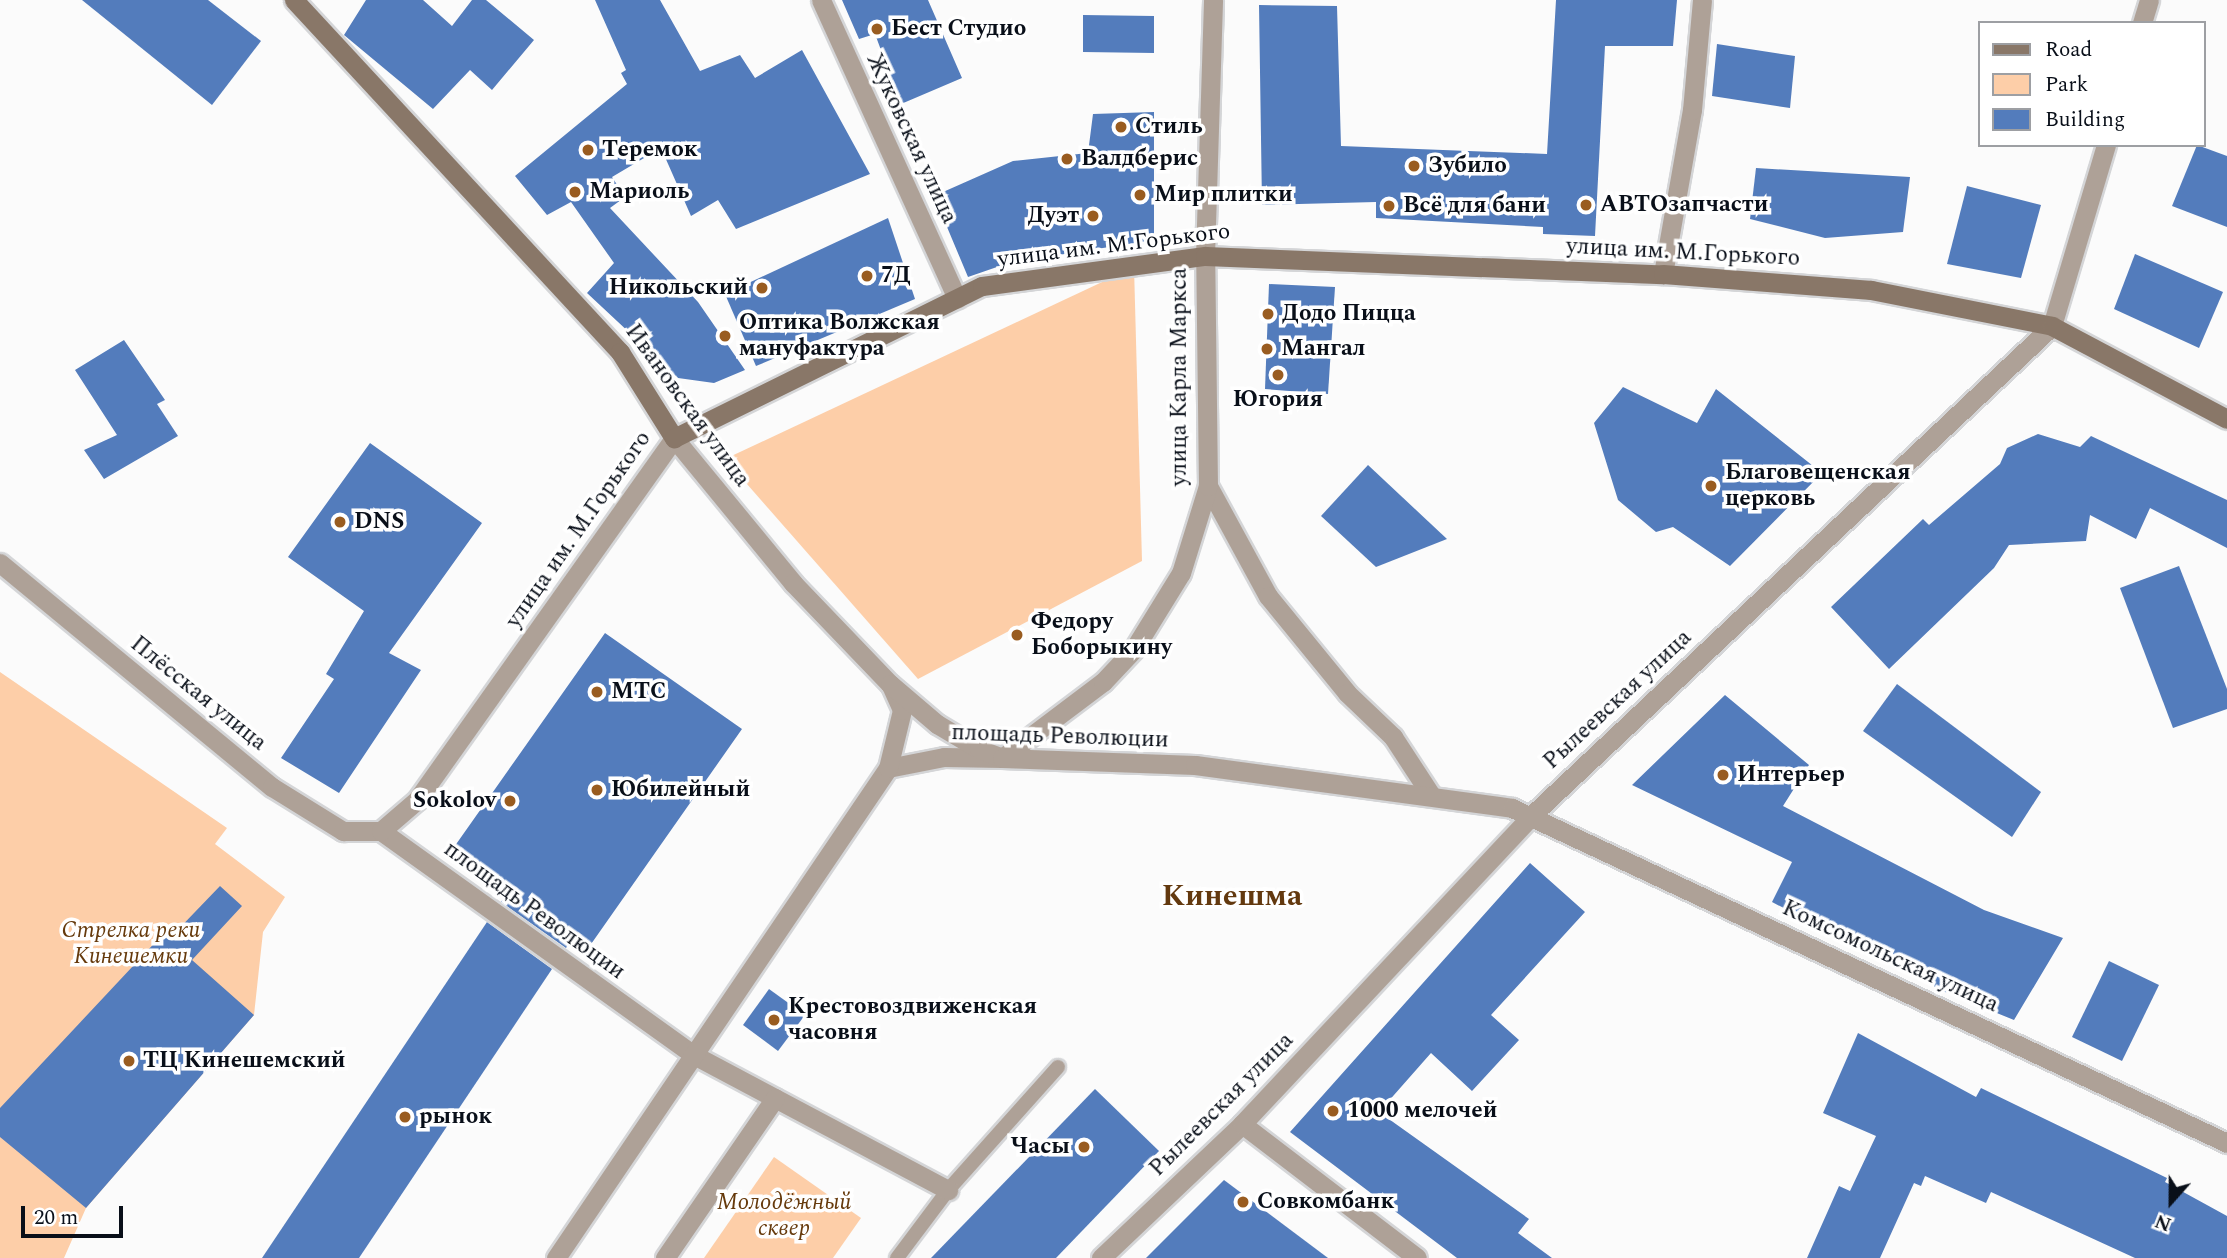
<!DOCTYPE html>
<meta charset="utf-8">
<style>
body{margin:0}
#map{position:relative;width:2227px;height:1258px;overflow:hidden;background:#fbfbfb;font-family:Spectral,serif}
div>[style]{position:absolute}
.green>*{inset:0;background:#fdcea8}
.building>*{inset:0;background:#537cbc}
.roads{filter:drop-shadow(2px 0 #d4d5d7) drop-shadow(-2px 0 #d4d5d7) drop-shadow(0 2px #d4d5d7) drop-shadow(0 -2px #d4d5d7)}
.service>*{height:14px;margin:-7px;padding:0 7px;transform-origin:7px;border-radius:7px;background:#aea197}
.minor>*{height:19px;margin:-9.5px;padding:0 9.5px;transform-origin:9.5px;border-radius:9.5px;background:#aea197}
.tertiary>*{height:19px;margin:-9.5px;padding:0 9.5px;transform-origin:9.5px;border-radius:9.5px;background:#aea197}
.secondary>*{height:19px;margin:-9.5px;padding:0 9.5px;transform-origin:9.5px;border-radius:9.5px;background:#897768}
.dots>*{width:19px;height:19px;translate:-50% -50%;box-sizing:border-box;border:4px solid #fff;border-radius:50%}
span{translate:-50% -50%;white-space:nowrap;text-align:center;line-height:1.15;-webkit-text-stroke:7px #fff;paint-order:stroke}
.poi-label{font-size:23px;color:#090f19;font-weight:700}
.left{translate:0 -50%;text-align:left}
.right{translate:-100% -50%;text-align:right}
.street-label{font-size:23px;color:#090f19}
.park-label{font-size:23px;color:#663a0c;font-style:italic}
.district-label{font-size:30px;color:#63390f;font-weight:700}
.legend{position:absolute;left:1978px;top:21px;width:228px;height:126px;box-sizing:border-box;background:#fff;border:2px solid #9d9fa3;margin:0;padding:9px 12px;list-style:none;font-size:21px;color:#090f19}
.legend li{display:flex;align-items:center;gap:14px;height:35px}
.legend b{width:35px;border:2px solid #9d9fa3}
.north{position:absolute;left:2136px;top:1167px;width:70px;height:70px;-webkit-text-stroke:5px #fff;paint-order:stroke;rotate:201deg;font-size:19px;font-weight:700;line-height:28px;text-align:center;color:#090f19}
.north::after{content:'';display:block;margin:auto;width:24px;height:32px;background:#090f19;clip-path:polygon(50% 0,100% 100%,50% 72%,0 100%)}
.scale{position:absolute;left:21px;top:1206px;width:102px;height:32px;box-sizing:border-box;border:4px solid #090f19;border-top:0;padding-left:9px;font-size:21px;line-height:24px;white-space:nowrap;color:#090f19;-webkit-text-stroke:5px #fff;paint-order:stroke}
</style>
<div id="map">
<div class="green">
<div style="clip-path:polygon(1134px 267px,1142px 561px,918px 679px,725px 459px)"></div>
<div style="clip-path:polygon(0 672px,227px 828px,215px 844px,285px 897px,263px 932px,254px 1015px,86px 1208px,64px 1258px,0 1258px)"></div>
<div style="clip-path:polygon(774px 1157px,861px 1218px,833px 1258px,704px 1258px)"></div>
</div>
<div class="building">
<div style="clip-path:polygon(82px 0,208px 0,261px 41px,212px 105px)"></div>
<div style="clip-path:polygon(366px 0,423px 0,452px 26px,472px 0,486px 0,534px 40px,492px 90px,470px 70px,433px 109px,344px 35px)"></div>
<div style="clip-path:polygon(595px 0,660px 0,700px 71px,740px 55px,755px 78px,802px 50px,870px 174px,736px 229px,718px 200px,691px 216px,661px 148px,612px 177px,625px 197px,610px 208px,698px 302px,745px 370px,714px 383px,678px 378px,587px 293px,614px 263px,571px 202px,547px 215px,515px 176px,627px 84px,621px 73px,626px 70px)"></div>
<div style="clip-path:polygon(842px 0,928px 0,962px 78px,901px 104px,875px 34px,859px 39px)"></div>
<div style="clip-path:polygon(1556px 0,1677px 0,1673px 46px,1605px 46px,1595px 236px,1543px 234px,1543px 227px,1376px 218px,1376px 202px,1262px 205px,1259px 5px,1337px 6px,1341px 146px,1547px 154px)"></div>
<div style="clip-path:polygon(1083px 15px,1154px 16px,1154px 53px,1083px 52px)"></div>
<div style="clip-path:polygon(1717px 44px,1795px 56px,1790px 108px,1712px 96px)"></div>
<div style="clip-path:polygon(1154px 112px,1154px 240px,1039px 258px,1038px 253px,968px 277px,934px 196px,1013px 161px,1088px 153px,1093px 114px)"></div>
<div style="clip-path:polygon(2197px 145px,2227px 156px,2227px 227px,2172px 206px)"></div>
<div style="clip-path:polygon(1756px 168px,1910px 177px,1903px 232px,1825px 238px,1750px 219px)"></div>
<div style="clip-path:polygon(1967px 186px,2041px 205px,2021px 278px,1947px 264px)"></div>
<div style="clip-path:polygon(888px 218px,915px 299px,756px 366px,725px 294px)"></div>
<div style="clip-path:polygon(2135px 254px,2223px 292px,2199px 348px,2114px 309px)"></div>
<div style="clip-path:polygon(1269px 284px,1335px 287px,1328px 394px,1265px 389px)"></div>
<div style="clip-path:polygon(124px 340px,165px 400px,157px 404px,178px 436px,104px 479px,84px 450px,117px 435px,75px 370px)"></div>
<div style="clip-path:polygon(1623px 387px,1697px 423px,1716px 389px,1822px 473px,1730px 566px,1673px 527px,1656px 532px,1618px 500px,1594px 423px)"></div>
<div style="clip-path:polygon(2038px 434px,2080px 447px,2091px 436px,2227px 500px,2227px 548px,2150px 508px,2136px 539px,2090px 515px,2086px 541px,2009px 545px,1994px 568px,1889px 669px,1831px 607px,1923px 519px,1929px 525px,2000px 464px,2007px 448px)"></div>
<div style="clip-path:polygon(370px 443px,482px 523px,389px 653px,421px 670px,339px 793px,281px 758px,334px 679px,326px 674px,364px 611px,288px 557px)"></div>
<div style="clip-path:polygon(1368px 465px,1447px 539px,1376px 567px,1321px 516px)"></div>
<div style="clip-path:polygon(2179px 566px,2227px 689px,2227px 709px,2173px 728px,2120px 588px)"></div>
<div style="clip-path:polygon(605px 633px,742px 729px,589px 947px,574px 936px,566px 948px,501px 902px,509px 890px,452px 850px)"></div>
<div style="clip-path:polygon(1897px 684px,2041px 792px,2012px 837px,1863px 731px)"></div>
<div style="clip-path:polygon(1725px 695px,1809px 765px,1783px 806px,1984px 910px,2063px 938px,2014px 1020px,1945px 992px,1772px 902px,1792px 862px,1632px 785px)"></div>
<div style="clip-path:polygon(1530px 863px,1585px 912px,1491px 1015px,1519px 1040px,1472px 1091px,1431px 1053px,1379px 1112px,1529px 1219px,1518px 1233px,1552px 1258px,1457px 1258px,1290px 1132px)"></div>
<div style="clip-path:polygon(220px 886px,242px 906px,192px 960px,254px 1015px,86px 1208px,0 1137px,0 1108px,163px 934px,169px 939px)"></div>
<div style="clip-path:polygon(487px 922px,552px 969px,359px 1258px,262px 1258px)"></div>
<div style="clip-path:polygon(2109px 961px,2159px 985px,2122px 1061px,2072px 1037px)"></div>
<div style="clip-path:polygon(769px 989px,805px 1015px,778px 1051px,743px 1025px)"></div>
<div style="clip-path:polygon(1858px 1033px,1976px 1097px,1981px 1088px,2167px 1178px,2165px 1182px,2227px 1216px,2227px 1258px,2135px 1258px,1991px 1192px,1986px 1203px,1925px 1176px,1921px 1186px,1914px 1183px,1880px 1258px,1807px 1258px,1839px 1186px,1850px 1191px,1876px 1136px,1823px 1113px)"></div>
<div style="clip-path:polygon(1095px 1089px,1159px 1151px,1056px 1258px,931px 1258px)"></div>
<div style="clip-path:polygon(1224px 1180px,1328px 1258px,1146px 1258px)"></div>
</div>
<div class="roads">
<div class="service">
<div style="left:897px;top:1258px;width:85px;rotate:-53.1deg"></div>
<div style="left:948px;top:1190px;width:165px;rotate:-48.2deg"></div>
</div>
<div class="minor">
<div style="left:821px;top:0;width:328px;rotate:65.5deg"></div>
<div style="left:2142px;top:23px;width:24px;rotate:-73deg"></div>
<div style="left:1663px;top:274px;width:167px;rotate:-80deg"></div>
<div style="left:1692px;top:110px;width:110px;rotate:-84.8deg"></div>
<div style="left:1208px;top:486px;width:125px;rotate:61.4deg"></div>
<div style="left:1268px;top:596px;width:125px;rotate:50.8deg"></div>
<div style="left:1347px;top:693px;width:64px;rotate:43.7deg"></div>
<div style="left:1393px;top:737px;width:69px;rotate:56.8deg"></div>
<div style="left:0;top:563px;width:352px;rotate:39.5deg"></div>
<div style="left:272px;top:787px;width:84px;rotate:31.8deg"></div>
<div style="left:343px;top:831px;width:38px"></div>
<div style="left:888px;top:768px;width:57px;rotate:-11.1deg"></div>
<div style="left:944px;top:757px;width:58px;rotate:1deg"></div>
<div style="left:1002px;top:758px;width:126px;rotate:-37deg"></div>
<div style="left:1103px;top:682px;width:45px;rotate:-46.8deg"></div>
<div style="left:1134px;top:649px;width:89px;rotate:-58.3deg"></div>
<div style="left:1181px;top:573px;width:91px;rotate:-72.8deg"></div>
<div style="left:1208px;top:486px;width:230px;rotate:-90.7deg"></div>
<div style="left:1205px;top:256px;width:256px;rotate:-88.2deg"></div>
<div style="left:381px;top:831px;width:385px;rotate:35.6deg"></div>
<div style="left:694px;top:1055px;width:288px;rotate:28deg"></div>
<div style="left:381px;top:831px;width:48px;rotate:-40.7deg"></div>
<div style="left:417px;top:800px;width:444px;rotate:-54.6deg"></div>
<div style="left:1242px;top:1124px;width:220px;rotate:37.4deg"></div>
<div style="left:556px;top:1258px;width:592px;rotate:-55.88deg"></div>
<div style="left:888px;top:768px;width:60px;rotate:-76.4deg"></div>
<div style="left:902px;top:710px;width:27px;rotate:-114deg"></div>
<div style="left:665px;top:1258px;width:194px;rotate:-55.5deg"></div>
<div style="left:1101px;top:1258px;width:195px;rotate:-43.5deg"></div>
<div style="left:1242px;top:1124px;width:424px;rotate:-46.8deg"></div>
<div style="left:1532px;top:815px;width:714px;rotate:-43.24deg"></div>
<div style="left:2052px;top:326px;width:189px;rotate:-73.4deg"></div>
</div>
<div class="tertiary">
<div style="left:674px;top:438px;width:188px;rotate:50.6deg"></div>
<div style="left:793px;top:583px;width:140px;rotate:46.2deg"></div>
<div style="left:890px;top:684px;width:62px;rotate:40.4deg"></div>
<div style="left:937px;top:724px;width:49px;rotate:30.8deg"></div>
<div style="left:979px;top:749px;width:25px;rotate:21deg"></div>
<div style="left:1002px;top:758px;width:193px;rotate:2.1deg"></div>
<div style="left:1195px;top:765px;width:320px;rotate:7.7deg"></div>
<div style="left:1512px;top:808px;width:790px;rotate:25.1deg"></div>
</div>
<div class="secondary">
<div style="left:294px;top:0;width:480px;rotate:47.2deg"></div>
<div style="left:620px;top:352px;width:102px;rotate:57.9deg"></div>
<div style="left:674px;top:438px;width:343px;rotate:-26.3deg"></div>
<div style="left:982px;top:286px;width:225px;rotate:-7.7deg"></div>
<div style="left:1205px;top:256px;width:458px;rotate:2.3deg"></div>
<div style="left:1663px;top:274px;width:209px;rotate:4.4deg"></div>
<div style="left:1871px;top:290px;width:185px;rotate:11.2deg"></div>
<div style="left:2052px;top:326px;width:198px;rotate:28deg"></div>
</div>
</div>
<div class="dots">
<div style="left:877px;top:29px;background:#995c20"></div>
<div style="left:1121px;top:127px;background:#995c20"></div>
<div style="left:588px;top:150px;background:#995c20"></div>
<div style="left:1067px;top:159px;background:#995c20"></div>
<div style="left:1414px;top:166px;background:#995c20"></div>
<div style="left:575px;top:192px;background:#995c20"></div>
<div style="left:1140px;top:195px;background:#995c20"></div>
<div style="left:1586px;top:205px;background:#995c20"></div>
<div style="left:1389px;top:206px;background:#995c20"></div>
<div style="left:1093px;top:216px;background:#995c20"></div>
<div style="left:867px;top:276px;background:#995c20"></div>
<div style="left:762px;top:288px;background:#995c20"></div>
<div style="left:1268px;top:314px;background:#995c20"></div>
<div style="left:725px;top:336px;background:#995c20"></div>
<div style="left:1267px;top:349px;background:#995c20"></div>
<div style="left:1278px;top:375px;background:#995c20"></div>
<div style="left:1711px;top:486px;background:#995c20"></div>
<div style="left:340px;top:522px;background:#995c20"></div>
<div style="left:1017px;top:635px;background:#995c20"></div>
<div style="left:597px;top:692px;background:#995c20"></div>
<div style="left:1723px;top:775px;background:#995c20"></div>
<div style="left:597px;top:790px;background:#995c20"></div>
<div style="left:510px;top:801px;background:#995c20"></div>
<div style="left:774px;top:1020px;background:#995c20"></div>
<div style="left:129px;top:1061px;background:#995c20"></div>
<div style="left:1333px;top:1111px;background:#995c20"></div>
<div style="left:405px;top:1117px;background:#995c20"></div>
<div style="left:1084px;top:1147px;background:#995c20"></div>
<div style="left:1243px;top:1202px;background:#995c20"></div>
</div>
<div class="poi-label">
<span class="left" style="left:891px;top:29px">Бест Студио</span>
<span class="left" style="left:1135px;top:127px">Стиль</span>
<span class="left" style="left:602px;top:150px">Теремок</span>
<span class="left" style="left:1081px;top:159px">Валдберис</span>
<span class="left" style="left:1428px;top:166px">Зубило</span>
<span class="left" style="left:589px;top:192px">Мариоль</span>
<span class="left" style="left:1154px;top:195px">Мир плитки</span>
<span class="left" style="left:1600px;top:205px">АВТОзапчасти</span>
<span class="left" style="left:1403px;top:206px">Всё для бани</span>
<span class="right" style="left:1079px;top:216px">Дуэт</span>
<span class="left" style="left:881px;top:276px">7Д</span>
<span class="right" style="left:748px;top:288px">Никольский</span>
<span class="left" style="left:1282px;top:314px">Додо Пицца</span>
<span class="left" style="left:739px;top:336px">Оптика Волжская<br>мануфактура</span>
<span class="left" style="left:1281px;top:349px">Мангал</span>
<span style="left:1278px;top:400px">Югория</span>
<span class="left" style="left:1725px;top:486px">Благовещенская<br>церковь</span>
<span class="left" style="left:354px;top:522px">DNS</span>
<span class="left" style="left:1031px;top:635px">Федору<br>Боборыкину</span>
<span class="left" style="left:611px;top:692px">МТС</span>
<span class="left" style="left:1737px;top:775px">Интерьер</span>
<span class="left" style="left:611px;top:790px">Юбилейный</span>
<span class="right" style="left:496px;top:801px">Sokolov</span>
<span class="left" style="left:788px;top:1020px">Крестовоздвиженская<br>часовня</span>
<span class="left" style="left:143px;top:1061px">ТЦ Кинешемский</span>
<span class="left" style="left:1347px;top:1111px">1000 мелочей</span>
<span class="left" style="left:419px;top:1117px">рынок</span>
<span class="right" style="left:1070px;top:1147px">Часы</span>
<span class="left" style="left:1257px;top:1202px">Совкомбанк</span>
</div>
<div class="street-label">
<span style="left:911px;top:139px;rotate:65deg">Жуковская улица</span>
<span style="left:1114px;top:246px;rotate:-7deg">улица им. М.Горького</span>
<span style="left:1683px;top:253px;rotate:3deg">улица им. М.Горького</span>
<span style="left:1180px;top:377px;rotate:-90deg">улица Карла Маркса</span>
<span style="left:687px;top:406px;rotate:54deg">Ивановская улица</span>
<span style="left:579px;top:530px;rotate:-55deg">улица им. М.Горького</span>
<span style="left:198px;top:694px;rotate:39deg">Плёсская улица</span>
<span style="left:1618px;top:700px;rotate:-43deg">Рылеевская улица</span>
<span style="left:1060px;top:737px;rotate:2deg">площадь Революции</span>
<span style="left:534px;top:911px;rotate:36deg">площадь Революции</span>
<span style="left:1890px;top:957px;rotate:25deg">Комсомольская улица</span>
<span style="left:1222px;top:1105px;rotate:-45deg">Рылеевская улица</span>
</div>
<div class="park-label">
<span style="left:131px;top:944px">Стрелка реки<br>Кинешемки</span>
<span style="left:784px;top:1216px">Молодёжный<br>сквер</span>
</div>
<div class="district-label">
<span style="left:1232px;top:896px">Кинешма</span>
</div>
<ul class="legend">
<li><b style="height:9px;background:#897768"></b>Road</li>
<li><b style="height:19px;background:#fdcea8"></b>Park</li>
<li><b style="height:19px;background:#537cbc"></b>Building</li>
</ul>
<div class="north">N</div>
<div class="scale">20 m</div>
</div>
